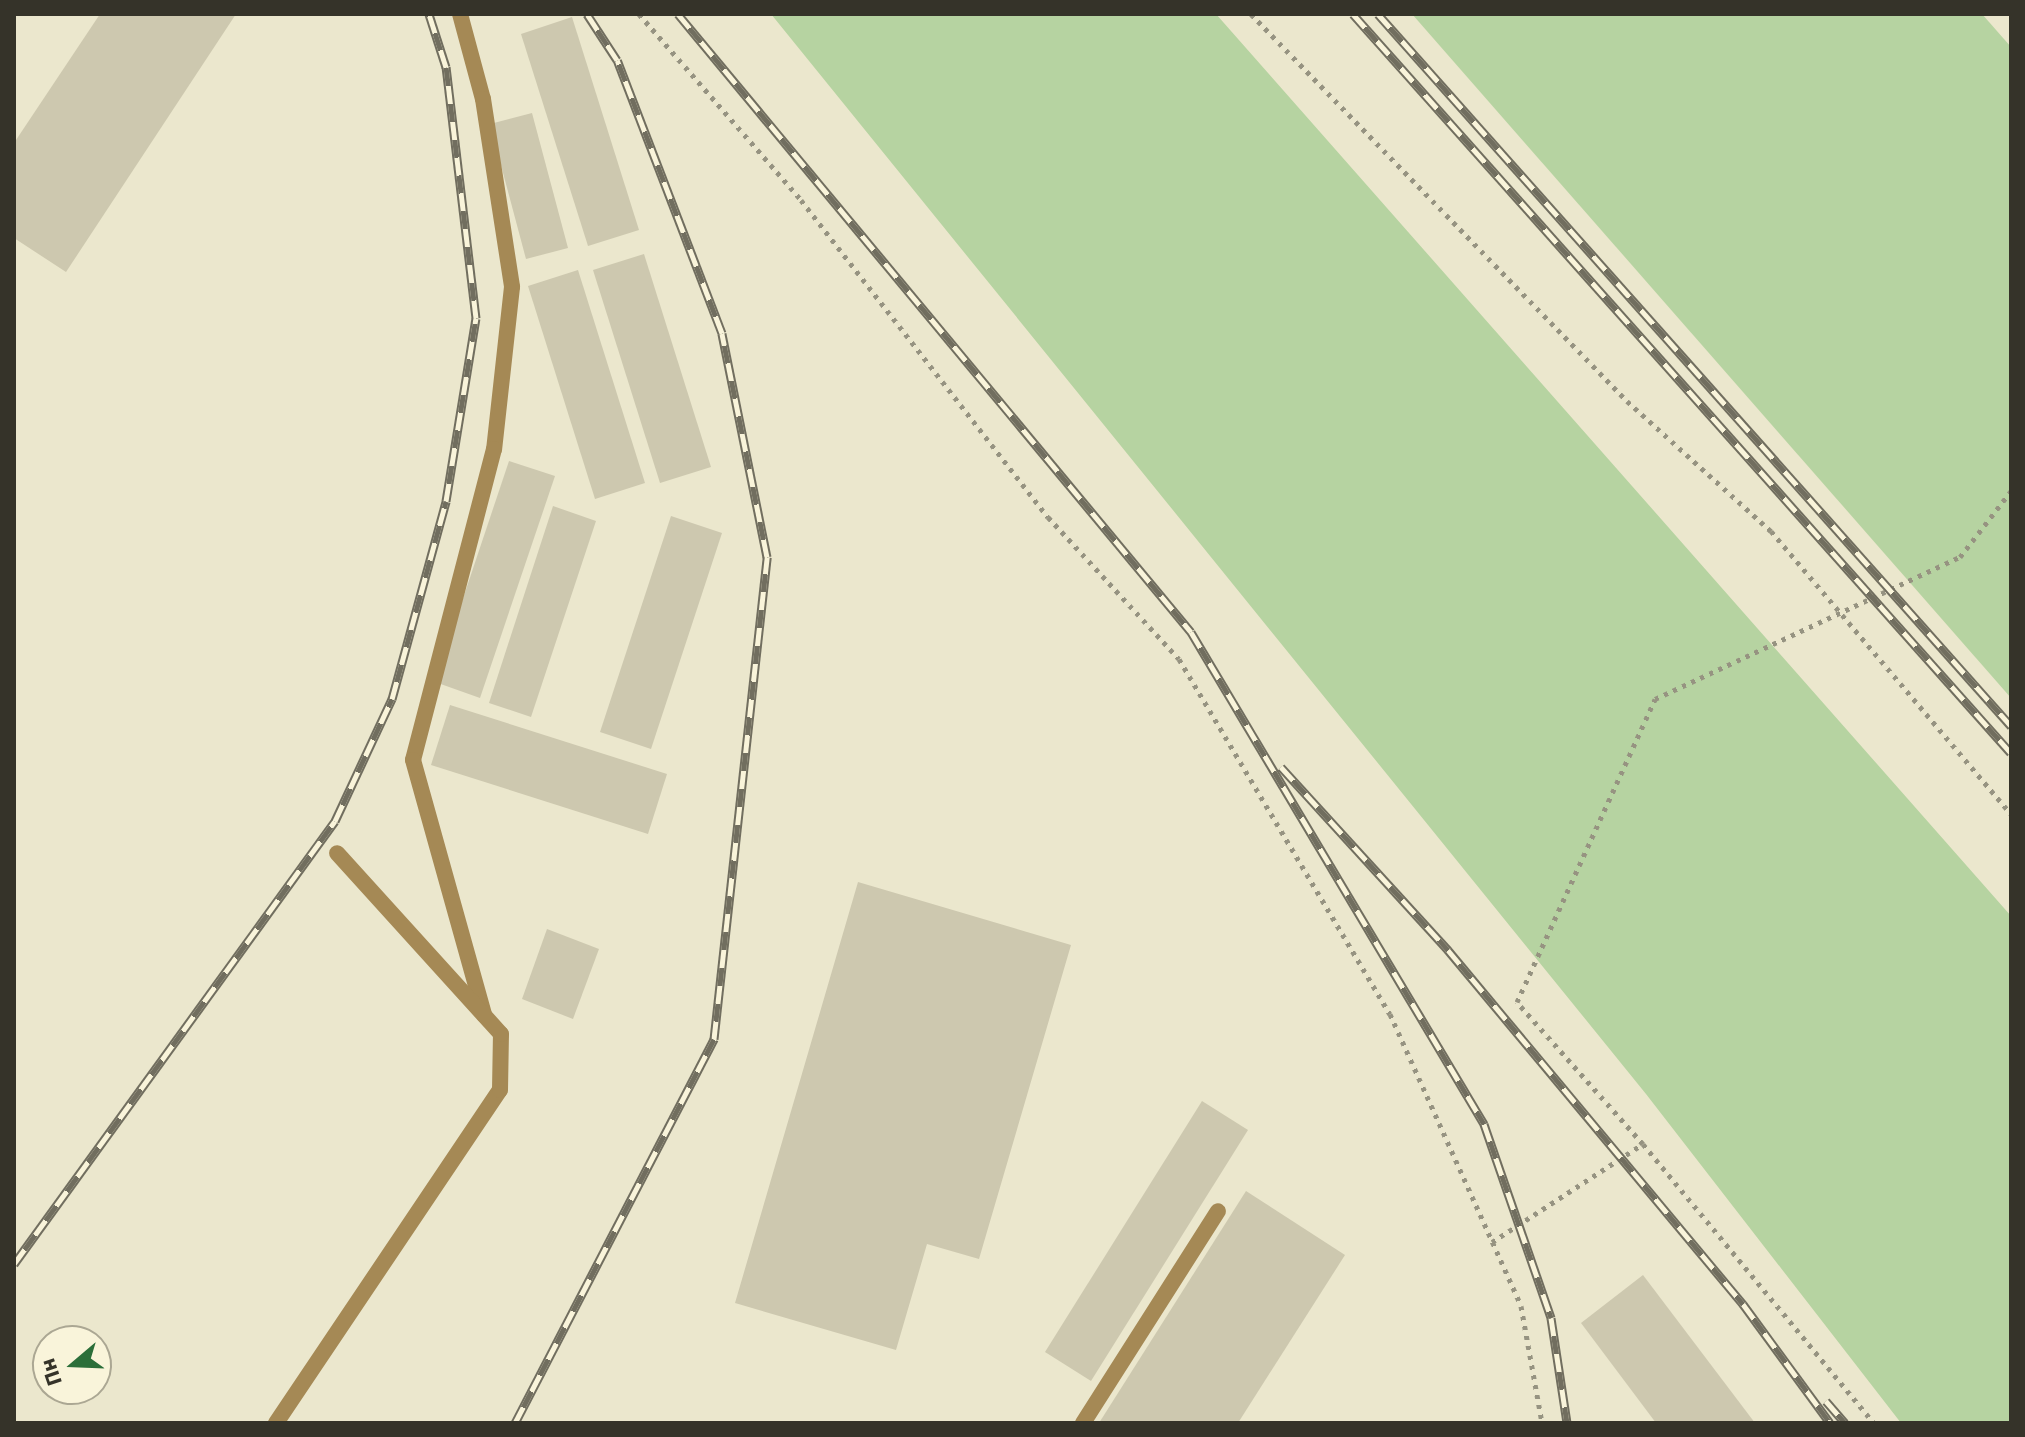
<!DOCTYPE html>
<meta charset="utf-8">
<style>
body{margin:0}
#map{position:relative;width:2025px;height:1437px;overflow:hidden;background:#ebe7cd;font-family:"Source Sans 3",sans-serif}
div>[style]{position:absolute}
.green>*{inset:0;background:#b6d3a1}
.building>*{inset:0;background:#cdc8af}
.path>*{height:5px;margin-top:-2.5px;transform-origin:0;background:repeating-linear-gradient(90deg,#969381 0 4px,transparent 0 10px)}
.service>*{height:16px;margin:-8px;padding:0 8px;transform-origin:8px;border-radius:8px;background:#a58955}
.rail>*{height:9px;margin-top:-4.5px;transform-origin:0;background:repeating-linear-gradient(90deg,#f9f4da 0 18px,#716e5f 0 36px);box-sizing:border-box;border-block:2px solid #716e5f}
span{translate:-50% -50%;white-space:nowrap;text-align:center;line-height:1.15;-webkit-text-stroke:7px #f9f4da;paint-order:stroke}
.frame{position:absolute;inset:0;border:16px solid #353329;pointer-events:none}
.north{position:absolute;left:32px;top:1325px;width:80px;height:80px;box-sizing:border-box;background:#f9f4da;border:2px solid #aba793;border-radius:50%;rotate:251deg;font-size:22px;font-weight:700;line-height:32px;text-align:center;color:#353329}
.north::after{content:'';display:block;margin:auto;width:28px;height:36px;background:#2b6e39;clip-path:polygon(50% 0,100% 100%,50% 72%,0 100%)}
</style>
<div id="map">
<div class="green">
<div style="clip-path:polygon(771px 14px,1216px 14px,2011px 916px,2011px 1423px,1901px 1423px,1646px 1094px)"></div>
<div style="clip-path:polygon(1412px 14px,1982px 14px,2011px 47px,2011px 698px)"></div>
</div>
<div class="building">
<div style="clip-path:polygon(100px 14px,236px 14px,66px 272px,14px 238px,14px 143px)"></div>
<div style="clip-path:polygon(572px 17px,639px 230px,588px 246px,521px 34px)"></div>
<div style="clip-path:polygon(532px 113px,568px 248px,526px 259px,490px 124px)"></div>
<div style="clip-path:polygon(644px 254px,711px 467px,660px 483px,593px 270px)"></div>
<div style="clip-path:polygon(578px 270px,645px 483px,595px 499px,528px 286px)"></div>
<div style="clip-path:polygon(509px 461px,555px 476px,480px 698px,435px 682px)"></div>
<div style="clip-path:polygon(553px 506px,596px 521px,531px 717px,489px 703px)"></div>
<div style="clip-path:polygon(671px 516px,722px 533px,651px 749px,600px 732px)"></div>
<div style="clip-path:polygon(450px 705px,667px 774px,648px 834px,431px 765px)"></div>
<div style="clip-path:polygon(858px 882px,1071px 945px,979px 1259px,927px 1244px,896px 1350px,735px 1303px)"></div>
<div style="clip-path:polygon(547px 929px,599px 949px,573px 1019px,522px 999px)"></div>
<div style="clip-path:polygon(1202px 1101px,1248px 1130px,1091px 1381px,1045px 1352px)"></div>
<div style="clip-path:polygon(1246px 1191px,1345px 1255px,1238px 1423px,1099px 1423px)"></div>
<div style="clip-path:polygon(1643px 1275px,1755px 1423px,1656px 1423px,1581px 1323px)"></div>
</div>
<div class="path">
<div style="left:639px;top:14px;width:247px;rotate:48.9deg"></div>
<div style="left:801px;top:200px;width:402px;rotate:52.1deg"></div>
<div style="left:1048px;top:517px;width:193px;rotate:47.3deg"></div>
<div style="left:1179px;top:659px;width:413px;rotate:59.3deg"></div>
<div style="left:1390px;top:1014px;width:320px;rotate:65.8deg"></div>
<div style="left:1521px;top:1306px;width:119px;rotate:79.8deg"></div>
<div style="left:1251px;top:14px;width:540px;rotate:45.83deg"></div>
<div style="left:1627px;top:401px;width:194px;rotate:42.1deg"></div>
<div style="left:1771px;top:531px;width:371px;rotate:49.7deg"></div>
<div style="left:1643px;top:1144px;width:190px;rotate:-131.6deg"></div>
<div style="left:1517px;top:1002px;width:333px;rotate:-65.5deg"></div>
<div style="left:1655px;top:699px;width:336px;rotate:-25deg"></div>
<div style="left:1960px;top:557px;width:83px;rotate:-52.3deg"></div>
<div style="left:1492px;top:1242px;width:180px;rotate:-33deg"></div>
<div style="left:1643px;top:1144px;width:362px;rotate:50.4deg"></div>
<div style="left:2010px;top:1423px;width:1px;rotate:-45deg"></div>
</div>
<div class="service">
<div style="left:460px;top:14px;width:88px;rotate:74.9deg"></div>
<div style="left:483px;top:99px;width:190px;rotate:81.2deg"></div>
<div style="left:512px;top:287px;width:163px;rotate:96.3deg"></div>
<div style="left:494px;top:449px;width:321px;rotate:104.6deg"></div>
<div style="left:413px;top:760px;width:265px;rotate:74.4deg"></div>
<div style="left:276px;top:1423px;width:401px;rotate:-56.1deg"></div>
<div style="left:500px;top:1090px;width:56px;rotate:-89deg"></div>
<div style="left:501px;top:1034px;width:244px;rotate:-132.2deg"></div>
<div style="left:1083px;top:1423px;width:251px;rotate:-57.5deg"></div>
</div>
<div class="rail">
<div style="left:678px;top:14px;width:803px;rotate:50.3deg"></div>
<div style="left:1191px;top:632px;width:573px;rotate:59.22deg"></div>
<div style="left:1484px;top:1124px;width:205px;rotate:70.9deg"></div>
<div style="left:1551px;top:1318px;width:106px;rotate:81.3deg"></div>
<div style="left:1353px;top:14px;width:989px;rotate:48.32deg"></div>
<div style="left:1378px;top:14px;width:953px;rotate:48.36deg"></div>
<div style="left:1281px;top:767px;width:248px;rotate:47.6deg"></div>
<div style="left:1448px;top:950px;width:461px;rotate:50.2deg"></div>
<div style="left:1743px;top:1304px;width:147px;rotate:53.8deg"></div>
<div style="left:14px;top:1264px;width:547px;rotate:-54.07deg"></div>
<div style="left:335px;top:821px;width:135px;rotate:-65deg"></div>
<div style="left:392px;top:699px;width:205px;rotate:-74.7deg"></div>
<div style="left:446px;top:501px;width:185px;rotate:-80.7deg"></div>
<div style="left:476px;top:318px;width:253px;rotate:-96.8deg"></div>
<div style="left:446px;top:67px;width:56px;rotate:-107.8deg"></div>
<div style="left:1826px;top:1401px;width:29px;rotate:49deg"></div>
<div style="left:515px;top:1423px;width:433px;rotate:-62.6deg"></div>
<div style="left:714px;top:1039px;width:485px;rotate:-83.7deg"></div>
<div style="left:767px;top:557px;width:228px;rotate:-101.4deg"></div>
<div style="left:722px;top:333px;width:292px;rotate:-111deg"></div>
<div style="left:617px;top:60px;width:55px;rotate:-123.1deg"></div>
</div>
<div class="frame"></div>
<div class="north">Пн</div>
</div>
